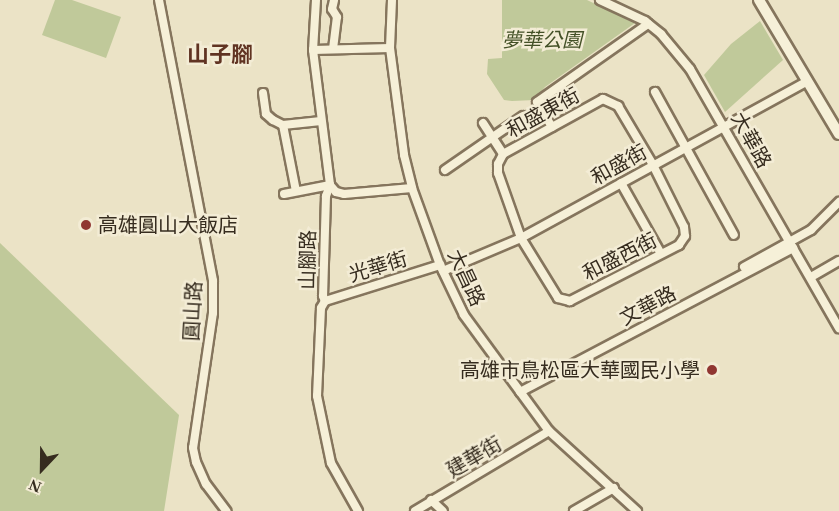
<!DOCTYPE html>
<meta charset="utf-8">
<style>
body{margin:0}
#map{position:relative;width:839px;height:511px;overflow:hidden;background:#ebe3c6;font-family:"Times New Roman","Noto Sans TC",serif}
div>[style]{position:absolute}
.green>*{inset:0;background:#c0c99a}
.roads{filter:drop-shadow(2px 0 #85755d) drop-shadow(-2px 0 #85755d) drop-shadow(0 2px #85755d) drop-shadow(0 -2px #85755d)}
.minor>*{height:8px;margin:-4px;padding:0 4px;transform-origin:4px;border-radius:4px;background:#f6f0d8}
.tertiary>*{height:10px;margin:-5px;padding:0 5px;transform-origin:5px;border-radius:5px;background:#f6f0d8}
.dots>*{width:16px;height:16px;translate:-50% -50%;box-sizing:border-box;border:3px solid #f3ecd5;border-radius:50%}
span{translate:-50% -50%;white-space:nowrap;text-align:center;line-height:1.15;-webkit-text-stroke:5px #f3ecd5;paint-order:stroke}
.park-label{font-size:20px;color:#445127;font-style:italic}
.street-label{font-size:20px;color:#362c1f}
.poi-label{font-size:20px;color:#362c1f}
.left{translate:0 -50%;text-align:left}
.right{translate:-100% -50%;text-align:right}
.quarter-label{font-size:22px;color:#603322;font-weight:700}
.north{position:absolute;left:12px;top:439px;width:60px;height:60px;-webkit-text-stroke:4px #f3ecd5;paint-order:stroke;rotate:202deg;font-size:16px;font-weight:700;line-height:24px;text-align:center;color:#362c1f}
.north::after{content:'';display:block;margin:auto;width:21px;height:27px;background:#362c1f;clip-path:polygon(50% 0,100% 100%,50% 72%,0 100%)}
</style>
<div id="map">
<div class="green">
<div style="clip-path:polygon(55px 0,72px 0,121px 17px,106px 58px,42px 35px)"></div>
<div style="clip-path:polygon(502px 0,587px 0,635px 23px,545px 87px,534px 100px,512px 101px,504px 100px,487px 74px,488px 59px,502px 58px)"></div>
<div style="clip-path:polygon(760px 21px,783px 60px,725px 112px,704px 75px,731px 44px)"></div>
<div style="clip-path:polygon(0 243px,179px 415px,164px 511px,0 511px)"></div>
</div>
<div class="roads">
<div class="minor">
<div style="left:159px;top:0;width:286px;rotate:79.1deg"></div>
<div style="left:213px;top:281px;width:32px;rotate:90deg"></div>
<div style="left:213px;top:313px;width:136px;rotate:98.4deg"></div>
<div style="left:193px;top:448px;width:14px;rotate:78deg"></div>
<div style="left:196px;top:462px;width:24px;rotate:66deg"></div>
<div style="left:206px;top:484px;width:34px;rotate:53deg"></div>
<div style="left:316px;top:0;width:50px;rotate:93.4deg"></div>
<div style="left:313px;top:50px;width:136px;rotate:82.8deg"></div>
<div style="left:330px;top:185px;width:12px;rotate:110deg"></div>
<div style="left:326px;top:196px;width:100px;rotate:91.7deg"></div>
<div style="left:323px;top:296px;width:5px;rotate:68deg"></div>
<div style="left:325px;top:301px;width:8px;rotate:120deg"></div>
<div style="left:321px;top:308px;width:88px;rotate:92.6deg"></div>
<div style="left:317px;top:396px;width:68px;rotate:78.2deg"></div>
<div style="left:331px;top:463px;width:55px;rotate:60.6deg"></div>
<div style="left:392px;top:0;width:48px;rotate:92.4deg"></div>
<div style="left:390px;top:48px;width:108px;rotate:82.5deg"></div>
<div style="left:404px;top:155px;width:34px;rotate:76deg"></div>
<div style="left:412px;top:188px;width:82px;rotate:70deg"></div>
<div style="left:440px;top:265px;width:55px;rotate:64.4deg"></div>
<div style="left:464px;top:315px;width:144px;rotate:53.8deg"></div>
<div style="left:549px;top:431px;width:119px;rotate:42.3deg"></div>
<div style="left:600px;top:0;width:50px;rotate:25deg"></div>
<div style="left:645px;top:21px;width:21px;rotate:39deg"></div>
<div style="left:661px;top:34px;width:45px;rotate:50.4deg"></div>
<div style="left:690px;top:69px;width:299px;rotate:60.1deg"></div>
<div style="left:333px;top:49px;width:32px;rotate:-83deg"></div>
<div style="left:337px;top:17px;width:9px;rotate:-122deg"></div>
<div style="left:332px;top:9px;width:9px;rotate:-77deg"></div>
<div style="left:313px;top:50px;width:77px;rotate:-1.5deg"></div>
<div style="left:655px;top:92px;width:163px;rotate:61.1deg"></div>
<div style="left:263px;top:93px;width:21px;rotate:82deg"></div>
<div style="left:266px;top:114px;width:9px;rotate:41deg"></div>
<div style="left:273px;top:120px;width:11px;rotate:27deg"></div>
<div style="left:283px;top:125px;width:38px;rotate:-6deg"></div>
<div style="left:603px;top:99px;width:17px;rotate:25deg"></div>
<div style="left:618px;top:106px;width:69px;rotate:59.3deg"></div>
<div style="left:653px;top:165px;width:69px;rotate:63.4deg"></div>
<div style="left:684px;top:227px;width:9px;rotate:84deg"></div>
<div style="left:685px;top:236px;width:11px;rotate:124deg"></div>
<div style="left:679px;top:245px;width:123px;rotate:152.8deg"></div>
<div style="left:570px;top:301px;width:12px;rotate:-166deg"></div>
<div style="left:558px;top:298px;width:70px;rotate:-121.7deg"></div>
<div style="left:521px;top:238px;width:69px;rotate:-109.5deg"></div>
<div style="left:498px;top:173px;width:9px;rotate:-90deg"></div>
<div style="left:498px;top:164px;width:11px;rotate:-63deg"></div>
<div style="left:503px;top:154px;width:114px;rotate:-28.8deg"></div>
<div style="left:483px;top:123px;width:37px;rotate:57deg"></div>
<div style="left:283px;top:125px;width:67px;rotate:78.9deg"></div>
<div style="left:552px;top:127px;width:29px;rotate:-121deg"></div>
<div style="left:537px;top:102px;width:136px;rotate:-35.1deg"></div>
<div style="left:445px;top:170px;width:95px;rotate:-34.7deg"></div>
<div style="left:621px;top:183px;width:81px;rotate:60.6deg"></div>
<div style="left:330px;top:185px;width:9px;rotate:49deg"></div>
<div style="left:336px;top:192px;width:8px;rotate:14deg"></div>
<div style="left:344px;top:194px;width:68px;rotate:-5deg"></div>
<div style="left:284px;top:194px;width:47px;rotate:-11.1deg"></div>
<div style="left:744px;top:267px;width:77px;rotate:-28.9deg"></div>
<div style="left:811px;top:230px;width:40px;rotate:-45deg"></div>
<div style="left:443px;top:271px;width:85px;rotate:-22.9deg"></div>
<div style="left:521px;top:238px;width:327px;rotate:-28.7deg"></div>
<div style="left:811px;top:277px;width:32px;rotate:-30deg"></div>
<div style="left:325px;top:301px;width:121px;rotate:-17.4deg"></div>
<div style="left:520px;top:392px;width:309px;rotate:-27.8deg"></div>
<div style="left:431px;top:500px;width:16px;rotate:43deg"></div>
<div style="left:415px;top:511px;width:156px;rotate:-30.8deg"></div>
<div style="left:574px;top:511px;width:46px;rotate:-29.9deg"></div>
</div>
<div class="tertiary">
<div style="left:759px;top:0;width:156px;rotate:59.2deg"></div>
</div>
</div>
<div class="dots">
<div style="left:86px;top:225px;background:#903631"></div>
<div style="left:712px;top:370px;background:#903631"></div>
</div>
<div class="park-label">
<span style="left:542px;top:40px">夢華公園</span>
</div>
<div class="street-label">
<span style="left:543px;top:113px;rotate:-29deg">和盛東街</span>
<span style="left:751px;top:140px;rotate:61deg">大華路</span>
<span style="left:619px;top:165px;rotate:-29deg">和盛街</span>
<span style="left:620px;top:257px;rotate:-27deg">和盛西街</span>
<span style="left:308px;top:260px;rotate:-89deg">山腳路</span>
<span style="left:378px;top:267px;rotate:-17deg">光華街</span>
<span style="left:466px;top:278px;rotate:65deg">大昌路</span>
<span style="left:648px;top:306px;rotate:-28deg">文華路</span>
<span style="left:193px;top:311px;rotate:-87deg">圓山路</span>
<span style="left:474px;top:457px;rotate:-30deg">建華街</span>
</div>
<div class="poi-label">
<span class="left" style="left:98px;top:225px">高雄圓山大飯店</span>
<span class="right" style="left:700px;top:370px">高雄市鳥松區大華國民小學</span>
</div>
<div class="quarter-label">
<span style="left:220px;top:55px">山子腳</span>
</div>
<div class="north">N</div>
</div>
